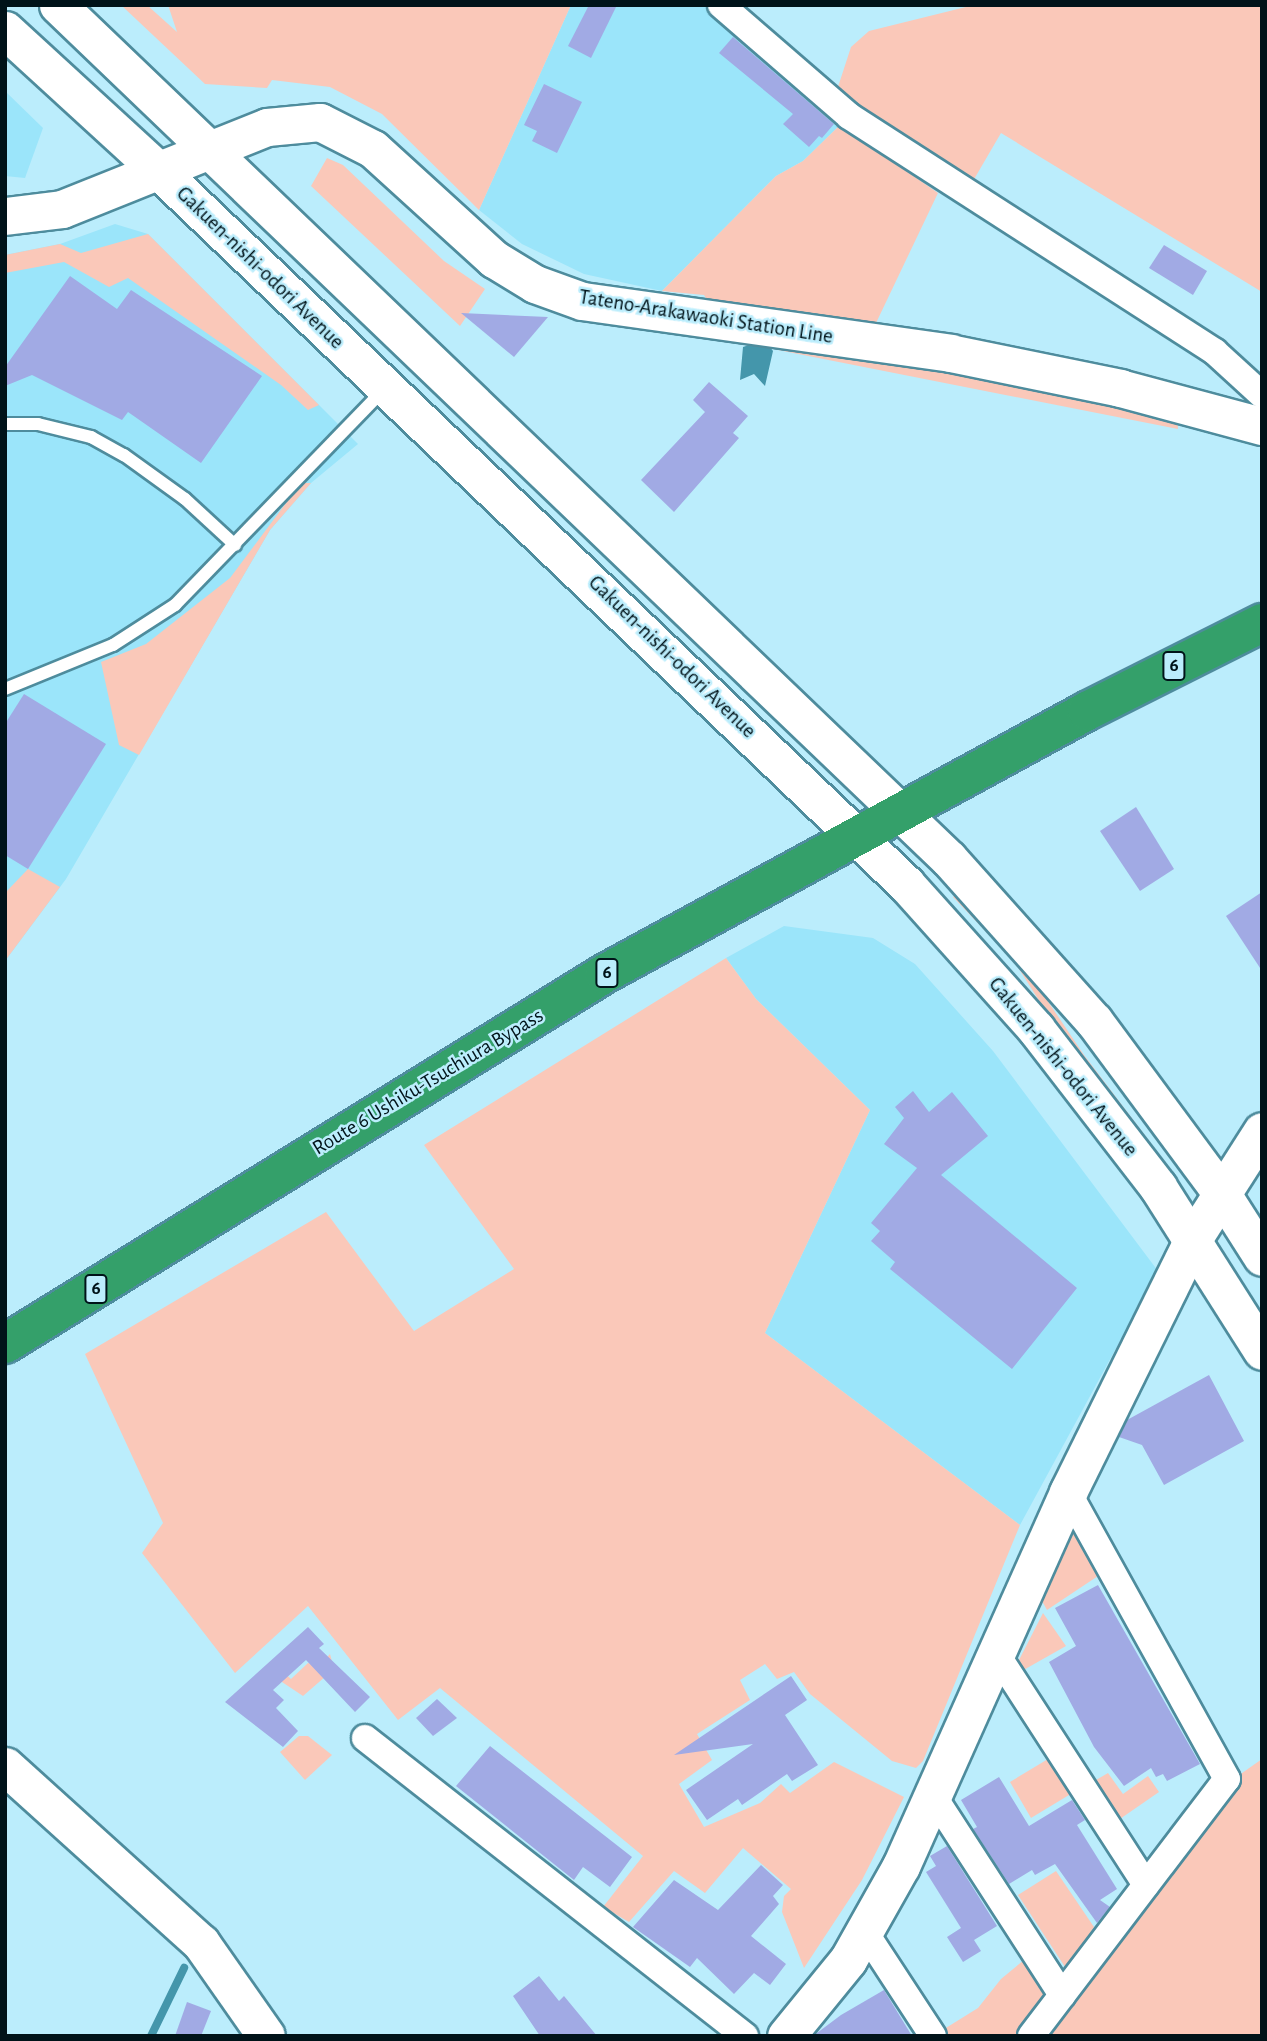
<!DOCTYPE html>
<style>
body{margin:0}
#map{position:relative;width:1267px;height:2041px;overflow:hidden;background:#bbedfc;font-family:"Alegreya Sans",sans-serif}
div>[style]{position:absolute}
.built>*{inset:0;background:#9be5fa}
.green>*{inset:0;background:#fac8b9}
.water>*{inset:0;background:#4496ab}
.stream>*{height:8px;margin:-4px;padding:0 4px;transform-origin:4px;border-radius:4px;background:#4496ab}
.building>*{inset:0;background:#a1aae4}
.roads{filter:drop-shadow(2px 0 #4e8c9d) drop-shadow(-2px 0 #4e8c9d) drop-shadow(0 2px #4e8c9d) drop-shadow(0 -2px #4e8c9d)}
.lane>*{height:12px;margin:-6px;padding:0 6px;transform-origin:6px;border-radius:6px;background:#fff}
.street>*{height:26px;margin:-13px;padding:0 13px;transform-origin:13px;border-radius:13px;background:#fff}
.secondary>*{height:37px;margin:-18.5px;padding:0 18.5px;transform-origin:18.5px;border-radius:18.5px;background:#fff}
.highway>*{height:38px;margin:-19px;padding:0 19px;transform-origin:19px;border-radius:19px;background:#34a06a}
span{translate:-50% -50%;white-space:nowrap;text-align:center;line-height:1.15;-webkit-text-stroke:5px #bbedfc;paint-order:stroke}
.shield-label span{padding:2px 5px;background:#bbedfc;border:2px solid;border-radius:5px;-webkit-text-stroke-width:0}
.shield-label{font-size:19px;color:#001319;font-weight:700}
.street-label{font-size:21px;color:#001319}
.frame{position:absolute;inset:0;border:7px solid #001319;pointer-events:none}
</style>
<div id="map">
<div class="built">
<div style="clip-path:polygon(571px 5px,706px 5px,840px 125px,803px 161px,776px 176px,662px 291px,584px 274px,522px 244px,479px 210px)"></div>
<div style="clip-path:polygon(5px 91px,43px 128px,25px 178px,5px 176px)"></div>
<div style="clip-path:polygon(115px 224px,148px 234px,358px 444px,311px 483px,270px 530px,66px 879px,5px 961px,5px 255px,60px 244px)"></div>
<div style="clip-path:polygon(784px 926px,873px 938px,915px 964px,993px 1051px,1158px 1271px,1020px 1525px,765px 1333px,870px 1110px,756px 999px,726px 958px)"></div>
</div>
<div class="green">
<div style="clip-path:polygon(121px 5px,147px 5px,177px 32px,168px 5px,571px 5px,479px 210px,382px 114px,330px 87px,272px 80px,267px 88px,205px 84px)"></div>
<div style="clip-path:polygon(974px 5px,1262px 5px,1262px 292px,1001px 133px,973px 181px,836px 93px,851px 47px,869px 31px)"></div>
<div style="clip-path:polygon(840px 125px,938px 193px,876px 323px,711px 306px,704px 295px,662px 291px,776px 176px,803px 161px)"></div>
<div style="clip-path:polygon(327px 158px,343px 165px,444px 261px,485px 289px,460px 326px,311px 186px)"></div>
<div style="clip-path:polygon(148px 234px,319px 405px,308px 410px,281px 385px,128px 278px,109px 287px,64px 262px,5px 273px,5px 255px,60px 244px,81px 253px)"></div>
<div style="clip-path:polygon(778px 350px,868px 354px,1177px 415px,1178px 429px)"></div>
<div style="clip-path:polygon(301px 483px,311px 483px,270px 530px,139px 755px,119px 745px,101px 662px,146px 644px,230px 578px)"></div>
<div style="clip-path:polygon(28px 869px,60px 887px,5px 961px,5px 893px)"></div>
<div style="clip-path:polygon(958px 893px,1018px 957px,1084px 1055px,1162px 1158px,1157px 1163px,1078px 1062px,1014px 961px,953px 897px)"></div>
<div style="clip-path:polygon(726px 958px,756px 999px,870px 1110px,765px 1333px,1020px 1525px,923px 1761px,916px 1768px,892px 1761px,810px 1694px,794px 1672px,777px 1679px,765px 1664px,740px 1680px,750px 1700px,697px 1734px,712px 1760px,679px 1784px,704px 1827px,760px 1803px,781px 1784px,790px 1793px,834px 1762px,904px 1797px,862px 1880px,804px 1968px,782px 1912px,784px 1896px,791px 1889px,743px 1848px,705px 1893px,674px 1871px,629px 1922px,603px 1907px,643px 1856px,440px 1688px,398px 1720px,308px 1606px,235px 1673px,142px 1553px,163px 1523px,85px 1354px,326px 1212px,414px 1331px,514px 1269px,424px 1145px)"></div>
<div style="clip-path:polygon(1071px 1528px,1081px 1535px,1101px 1574px,1047px 1610px,1042px 1601px)"></div>
<div style="clip-path:polygon(1043px 1613px,1066px 1646px,1020px 1672px,1018px 1662px)"></div>
<div style="clip-path:polygon(330px 1654px,334px 1669px,303px 1696px,264px 1670px,272px 1662px,291px 1679px,308px 1663px,319px 1666px)"></div>
<div style="clip-path:polygon(299px 1736px,308px 1736px,332px 1755px,305px 1780px,280px 1752px)"></div>
<div style="clip-path:polygon(1053px 1756px,1074px 1792px,1031px 1818px,1010px 1782px)"></div>
<div style="clip-path:polygon(1262px 1759px,1262px 2036px,1043px 2036px,1235px 1778px)"></div>
<div style="clip-path:polygon(1108px 1773px,1123px 1794px,1148px 1776px,1159px 1792px,1117px 1821px,1096px 1780px)"></div>
<div style="clip-path:polygon(1056px 1871px,1094px 1927px,1067px 1970px,1018px 1895px)"></div>
<div style="clip-path:polygon(1024px 1960px,1047px 1997px,1017px 2036px,945px 2036px,941px 2031px,978px 2008px,1001px 1979px)"></div>
</div>
<div class="water">
<div style="clip-path:polygon(749px 345px,770px 347px,773px 351px,765px 386px,754px 374px,740px 380px,743px 347px)"></div>
</div>
<div class="stream">
<div style="left:151px;top:2036px;width:76px;rotate:-64.1deg"></div>
</div>
<div class="building">
<div style="clip-path:polygon(589px 5px,617px 5px,591px 58px,568px 46px)"></div>
<div style="clip-path:polygon(733px 37px,834px 124px,822px 138px,819px 136px,809px 147px,783px 124px,793px 114px,719px 53px)"></div>
<div style="clip-path:polygon(544px 84px,582px 102px,557px 153px,532px 141px,537px 131px,524px 125px)"></div>
<div style="clip-path:polygon(1164px 245px,1207px 271px,1193px 295px,1149px 268px)"></div>
<div style="clip-path:polygon(70px 276px,117px 309px,131px 290px,262px 376px,201px 463px,128px 412px,122px 420px,32px 375px,5px 386px,5px 367px)"></div>
<div style="clip-path:polygon(461px 313px,548px 317px,514px 357px)"></div>
<div style="clip-path:polygon(709px 382px,748px 416px,733px 433px,739px 438px,674px 512px,641px 480px,705px 412px,693px 400px)"></div>
<div style="clip-path:polygon(24px 694px,106px 744px,28px 869px,5px 855px,5px 724px)"></div>
<div style="clip-path:polygon(1136px 807px,1174px 869px,1140px 891px,1100px 831px)"></div>
<div style="clip-path:polygon(1262px 892px,1262px 971px,1226px 916px)"></div>
<div style="clip-path:polygon(913px 1091px,929px 1112px,952px 1092px,988px 1136px,941px 1175px,1077px 1288px,1012px 1369px,890px 1269px,895px 1262px,871px 1241px,880px 1231px,871px 1223px,917px 1168px,884px 1144px,904px 1118px,895px 1107px)"></div>
<div style="clip-path:polygon(1209px 1375px,1244px 1441px,1164px 1485px,1142px 1445px,1119px 1437px,1127px 1420px)"></div>
<div style="clip-path:polygon(1098px 1585px,1200px 1764px,1167px 1781px,1163px 1774px,1156px 1777px,1151px 1768px,1124px 1786px,1094px 1747px,1049px 1662px,1076px 1646px,1055px 1608px)"></div>
<div style="clip-path:polygon(308px 1627px,324px 1644px,319px 1648px,370px 1697px,355px 1712px,306px 1660px,273px 1690px,284px 1700px,276px 1708px,298px 1731px,283px 1747px,225px 1702px)"></div>
<div style="clip-path:polygon(791px 1676px,807px 1700px,785px 1715px,818px 1765px,792px 1781px,787px 1774px,742px 1805px,738px 1799px,707px 1820px,686px 1790px,753px 1744px,674px 1755px)"></div>
<div style="clip-path:polygon(437px 1699px,457px 1718px,433px 1736px,416px 1718px)"></div>
<div style="clip-path:polygon(490px 1746px,632px 1857px,610px 1887px,583px 1867px,574px 1880px,456px 1786px)"></div>
<div style="clip-path:polygon(999px 1777px,1029px 1826px,1072px 1800px,1085px 1820px,1077px 1825px,1117px 1889px,1100px 1900px,1110px 1907px,1097px 1923px,1055px 1864px,1035px 1875px,1032px 1870px,1009px 1884px,973px 1829px,977px 1827px,961px 1800px)"></div>
<div style="clip-path:polygon(947px 1846px,997px 1926px,974px 1940px,981px 1951px,963px 1962px,947px 1937px,961px 1928px,926px 1872px,936px 1866px,930px 1856px)"></div>
<div style="clip-path:polygon(761px 1865px,783px 1885px,773px 1896px,779px 1904px,751px 1936px,786px 1964px,770px 1985px,754px 1973px,734px 1994px,697px 1958px,690px 1967px,633px 1927px,674px 1880px,718px 1910px)"></div>
<div style="clip-path:polygon(539px 1976px,559px 2001px,564px 1996px,597px 2036px,540px 2036px,513px 1996px)"></div>
<div style="clip-path:polygon(884px 1990px,912px 2036px,813px 2036px,841px 2015px)"></div>
<div style="clip-path:polygon(187px 2002px,211px 2011px,201px 2036px,175px 2036px)"></div>
</div>
<div class="roads">
<div class="lane">
<div style="left:5px;top:424px;width:33px"></div>
<div style="left:38px;top:424px;width:55px;rotate:13.8deg"></div>
<div style="left:91px;top:437px;width:38px;rotate:29deg"></div>
<div style="left:124px;top:455px;width:75px;rotate:35.8deg"></div>
<div style="left:185px;top:499px;width:68px;rotate:42.6deg"></div>
<div style="left:5px;top:689px;width:117px;rotate:-22.2deg"></div>
<div style="left:113px;top:645px;width:74px;rotate:-32.8deg"></div>
<div style="left:175px;top:605px;width:299px;rotate:-45.9deg"></div>
</div>
<div class="street">
<div style="left:721px;top:5px;width:169px;rotate:40.9deg"></div>
<div style="left:849px;top:116px;width:435px;rotate:32.8deg"></div>
<div style="left:1215px;top:352px;width:64px;rotate:42.5deg"></div>
<div style="left:996px;top:1653px;width:276px;rotate:57.1deg"></div>
<div style="left:365px;top:1738px;width:483px;rotate:38.1deg"></div>
<div style="left:934px;top:1797px;width:236px;rotate:57.1deg"></div>
<div style="left:865px;top:1932px;width:124px;rotate:56.8deg"></div>
<div style="left:1031px;top:2036px;width:323px;rotate:-52.7deg"></div>
<div style="left:1227px;top:1779px;width:328px;rotate:-119deg"></div>
</div>
<div class="secondary">
<div style="left:58px;top:5px;width:1234px;rotate:43.79deg"></div>
<div style="left:949px;top:859px;width:217px;rotate:48.2deg"></div>
<div style="left:1094px;top:1021px;width:212px;rotate:53.5deg"></div>
<div style="left:1220px;top:1191px;width:78px;rotate:57.5deg"></div>
<div style="left:5px;top:30px;width:207px;rotate:42.5deg"></div>
<div style="left:158px;top:170px;width:1034px;rotate:43.67deg"></div>
<div style="left:906px;top:884px;width:195px;rotate:48.1deg"></div>
<div style="left:1036px;top:1029px;width:200px;rotate:52.3deg"></div>
<div style="left:1158px;top:1187px;width:194px;rotate:57.6deg"></div>
<div style="left:5px;top:216px;width:57px;rotate:-7deg"></div>
<div style="left:62px;top:209px;width:221px;rotate:-21.8deg"></div>
<div style="left:267px;top:127px;width:53px;rotate:-5.4deg"></div>
<div style="left:320px;top:122px;width:59px;rotate:27deg"></div>
<div style="left:373px;top:149px;width:164px;rotate:42.3deg"></div>
<div style="left:494px;top:259px;width:48px;rotate:31.4deg"></div>
<div style="left:535px;top:284px;width:50px;rotate:19.9deg"></div>
<div style="left:582px;top:301px;width:372px;rotate:8deg"></div>
<div style="left:950px;top:353px;width:174px;rotate:11.6deg"></div>
<div style="left:1120px;top:388px;width:147px;rotate:15deg"></div>
<div style="left:5px;top:1766px;width:264px;rotate:42.1deg"></div>
<div style="left:201px;top:1943px;width:113px;rotate:55deg"></div>
<div style="left:786px;top:2036px;width:98px;rotate:-50.8deg"></div>
<div style="left:848px;top:1960px;width:108px;rotate:-60.6deg"></div>
<div style="left:901px;top:1866px;width:410px;rotate:-65.9deg"></div>
<div style="left:1068px;top:1492px;width:282px;rotate:-63.7deg"></div>
<div style="left:1193px;top:1239px;width:128px;rotate:-57.4deg"></div>
</div>
<div class="highway">
<div style="left:5px;top:1344px;width:704px;rotate:-31.7deg"></div>
<div style="left:604px;top:974px;width:550px;rotate:-28.57deg"></div>
<div style="left:1087px;top:711px;width:196px;rotate:-26.7deg"></div>
</div>
</div>
<div class="shield-label">
<span style="left:1174px;top:666px">6</span>
<span style="left:607px;top:973px">6</span>
<span style="left:96px;top:1289px">6</span>
</div>
<div class="street-label">
<span style="left:260px;top:268px;rotate:44deg">Gakuen-nishi-odori Avenue</span>
<span style="left:706px;top:317px;rotate:9deg">Tateno-Arakawaoki Station Line</span>
<span style="left:672px;top:657px;rotate:44deg">Gakuen-nishi-odori Avenue</span>
<span style="left:1063px;top:1067px;rotate:51deg">Gakuen-nishi-odori Avenue</span>
<span style="left:428px;top:1082px;rotate:-31deg">Route 6 Ushiku-Tsuchiura Bypass</span>
</div>
<div class="frame"></div>
</div>
